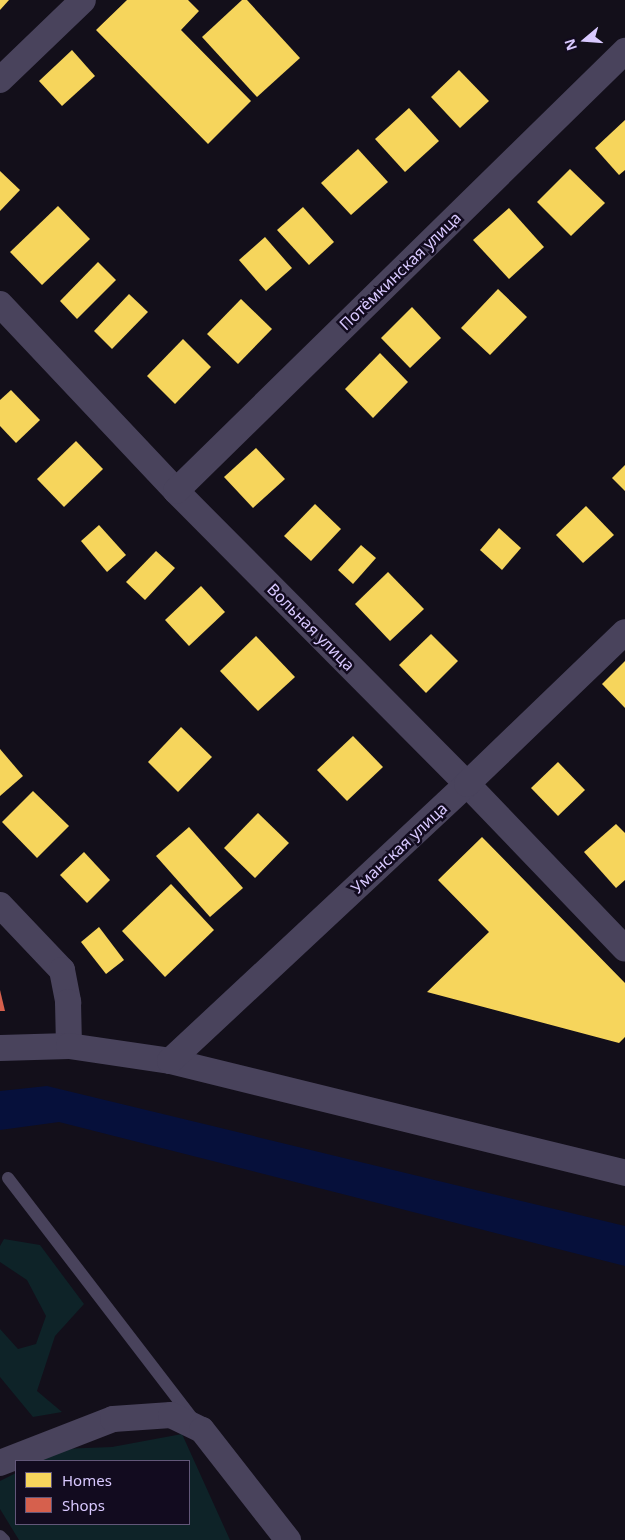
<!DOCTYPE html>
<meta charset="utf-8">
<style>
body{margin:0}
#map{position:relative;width:625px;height:1540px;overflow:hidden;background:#130f1a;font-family:"Noto Sans",sans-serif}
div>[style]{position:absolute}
.green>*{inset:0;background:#0e2328}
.water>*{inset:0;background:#06103b}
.homes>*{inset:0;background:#f6d55c}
.shops>*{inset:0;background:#d6604d}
.service>*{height:12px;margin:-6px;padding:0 6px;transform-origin:6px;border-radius:6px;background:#49435c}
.minor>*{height:26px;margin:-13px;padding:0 13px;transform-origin:13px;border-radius:13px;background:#49435c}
span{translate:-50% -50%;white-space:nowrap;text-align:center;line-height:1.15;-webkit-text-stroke:5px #120b1f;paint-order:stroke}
.street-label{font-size:16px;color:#d9c9ff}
.legend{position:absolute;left:15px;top:1460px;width:175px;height:65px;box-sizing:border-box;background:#120b1f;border:1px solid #625779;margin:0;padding:6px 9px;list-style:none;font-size:15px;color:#d9c9ff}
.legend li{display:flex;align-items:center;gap:10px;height:25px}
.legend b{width:25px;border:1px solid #625779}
.north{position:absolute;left:560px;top:15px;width:50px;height:50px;-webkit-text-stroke:4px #120b1f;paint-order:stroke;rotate:252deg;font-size:14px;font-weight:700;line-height:20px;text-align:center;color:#d9c9ff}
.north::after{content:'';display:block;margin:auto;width:18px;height:22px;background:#d9c9ff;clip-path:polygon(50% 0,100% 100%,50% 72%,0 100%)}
</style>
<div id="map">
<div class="green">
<div style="clip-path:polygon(4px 1239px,40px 1245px,84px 1304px,55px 1336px,37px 1391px,62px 1412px,33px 1417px,0 1377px,0 1329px,18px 1349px,36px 1344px,46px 1316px,27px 1280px,0 1262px,0 1246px)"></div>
<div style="clip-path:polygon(182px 1434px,230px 1540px,19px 1540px,0 1509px,0 1481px,16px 1473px,16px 1524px,189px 1524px,189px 1461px,38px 1461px,60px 1449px,112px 1447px)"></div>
</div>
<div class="water">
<div style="clip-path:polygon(47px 1086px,625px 1226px,625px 1266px,59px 1122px,0 1130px,0 1091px)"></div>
</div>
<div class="homes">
<div style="clip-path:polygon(0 0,9px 0,0 10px)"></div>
<div style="clip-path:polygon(127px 0,188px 0,199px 11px,181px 30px,251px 101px,208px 144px,96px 30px)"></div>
<div style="clip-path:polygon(242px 0,247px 0,300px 58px,257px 97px,202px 37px)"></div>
<div style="clip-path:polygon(72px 50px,95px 76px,62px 106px,39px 81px)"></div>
<div style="clip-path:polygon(459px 70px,489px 101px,460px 128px,431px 97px)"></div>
<div style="clip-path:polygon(409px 108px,439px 141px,405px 172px,375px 139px)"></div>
<div style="clip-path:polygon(625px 120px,625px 170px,619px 175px,595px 148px)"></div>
<div style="clip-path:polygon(358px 149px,388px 182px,351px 215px,321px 183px)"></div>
<div style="clip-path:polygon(570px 169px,605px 203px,571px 236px,537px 202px)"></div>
<div style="clip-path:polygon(0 171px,20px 190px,0 211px)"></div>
<div style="clip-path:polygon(58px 206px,90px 239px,42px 285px,10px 252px)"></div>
<div style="clip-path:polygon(303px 207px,334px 242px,309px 265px,277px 230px)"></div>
<div style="clip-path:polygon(509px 208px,544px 247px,509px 279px,473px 240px)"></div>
<div style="clip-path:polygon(265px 237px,292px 268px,266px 291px,239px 260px)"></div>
<div style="clip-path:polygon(98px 262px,116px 280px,77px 319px,60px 301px)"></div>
<div style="clip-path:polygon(498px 289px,527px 317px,490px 355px,461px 328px)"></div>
<div style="clip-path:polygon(129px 294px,148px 312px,112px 349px,94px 331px)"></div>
<div style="clip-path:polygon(241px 299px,272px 329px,238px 364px,207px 334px)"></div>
<div style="clip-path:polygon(412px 307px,441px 338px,410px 368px,381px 338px)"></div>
<div style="clip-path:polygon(183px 339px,211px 367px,175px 404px,147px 376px)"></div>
<div style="clip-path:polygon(380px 353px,408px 382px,373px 418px,345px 389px)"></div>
<div style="clip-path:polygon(11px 390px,40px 420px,16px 443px,0 426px,0 400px)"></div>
<div style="clip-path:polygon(76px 441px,103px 469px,64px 507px,37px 479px)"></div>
<div style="clip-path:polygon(256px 448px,285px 479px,253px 508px,224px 477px)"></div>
<div style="clip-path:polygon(625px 465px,625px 491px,612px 478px)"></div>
<div style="clip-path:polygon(315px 504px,341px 529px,311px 561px,284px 536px)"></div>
<div style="clip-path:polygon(586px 506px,614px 535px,583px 563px,556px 535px)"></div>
<div style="clip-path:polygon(99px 525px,126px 555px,107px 572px,81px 541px)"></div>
<div style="clip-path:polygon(499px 528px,521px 548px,502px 570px,480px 550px)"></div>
<div style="clip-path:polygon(361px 545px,376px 558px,353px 584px,338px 570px)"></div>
<div style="clip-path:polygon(156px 551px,175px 568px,145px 600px,126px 582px)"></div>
<div style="clip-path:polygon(388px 572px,424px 609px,390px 641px,355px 604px)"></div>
<div style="clip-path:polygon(201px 586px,225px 612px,189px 646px,165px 620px)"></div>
<div style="clip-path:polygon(431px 634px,458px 661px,426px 693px,399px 665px)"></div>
<div style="clip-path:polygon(256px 636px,295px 677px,258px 711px,220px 671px)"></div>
<div style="clip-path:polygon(625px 661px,625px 708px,602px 684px)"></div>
<div style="clip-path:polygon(181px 727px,212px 757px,178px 792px,148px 762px)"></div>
<div style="clip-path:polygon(353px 736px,383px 767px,347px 801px,317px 770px)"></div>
<div style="clip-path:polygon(0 749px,23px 776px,0 796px)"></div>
<div style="clip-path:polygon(558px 762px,585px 790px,558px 816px,531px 788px)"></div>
<div style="clip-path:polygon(33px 791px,69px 826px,37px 858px,2px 822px)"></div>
<div style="clip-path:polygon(258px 813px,289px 843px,255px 878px,224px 848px)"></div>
<div style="clip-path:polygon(616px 824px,625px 833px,625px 880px,616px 888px,584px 852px)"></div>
<div style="clip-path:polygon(189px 827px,243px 888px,210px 917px,156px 856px)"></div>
<div style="clip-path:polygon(482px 837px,625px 983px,625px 1037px,619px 1043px,427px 992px,489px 932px,438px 880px)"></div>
<div style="clip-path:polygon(84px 852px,110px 880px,87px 903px,60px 875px)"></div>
<div style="clip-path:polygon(171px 884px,214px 930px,165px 977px,122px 931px)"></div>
<div style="clip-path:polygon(99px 927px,124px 960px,106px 974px,81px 942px)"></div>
</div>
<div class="shops">
<div style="clip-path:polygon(0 990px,5px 1011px,0 1011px)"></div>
</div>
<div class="service">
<div style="left:8px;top:1178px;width:305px;rotate:52.5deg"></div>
<div style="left:0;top:1536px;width:6px;rotate:45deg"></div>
</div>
<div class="minor">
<div style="left:0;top:80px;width:115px;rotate:-43.9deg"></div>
<div style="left:0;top:304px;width:257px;rotate:46.7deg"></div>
<div style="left:176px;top:491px;width:413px;rotate:45.2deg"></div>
<div style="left:467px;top:784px;width:228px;rotate:46.2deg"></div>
<div style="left:176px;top:491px;width:629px;rotate:-44.42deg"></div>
<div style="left:0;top:905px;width:90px;rotate:46.4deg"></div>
<div style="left:62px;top:970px;width:33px;rotate:79deg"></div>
<div style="left:68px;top:1002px;width:44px;rotate:88.7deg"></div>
<div style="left:0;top:1048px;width:69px;rotate:-1.7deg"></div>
<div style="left:69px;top:1046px;width:102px;rotate:8.4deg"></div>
<div style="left:170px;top:1061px;width:469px;rotate:13.8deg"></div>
<div style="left:170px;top:1061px;width:406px;rotate:-43deg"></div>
<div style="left:467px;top:784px;width:219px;rotate:-43.9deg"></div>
<div style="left:0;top:1463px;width:121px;rotate:-21.3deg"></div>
<div style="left:113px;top:1419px;width:58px;rotate:-3.9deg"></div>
<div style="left:171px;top:1415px;width:34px;rotate:26deg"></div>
<div style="left:202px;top:1430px;width:140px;rotate:52deg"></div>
</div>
<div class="street-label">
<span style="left:400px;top:271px;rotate:-44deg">Потёмкинская улица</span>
<span style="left:311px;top:627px;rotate:45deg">Вольная улица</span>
<span style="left:399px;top:848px;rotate:-43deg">Уманская улица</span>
</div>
<ul class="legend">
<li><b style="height:14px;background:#f6d55c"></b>Homes</li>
<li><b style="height:14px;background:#d6604d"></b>Shops</li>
</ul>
<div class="north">N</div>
</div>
